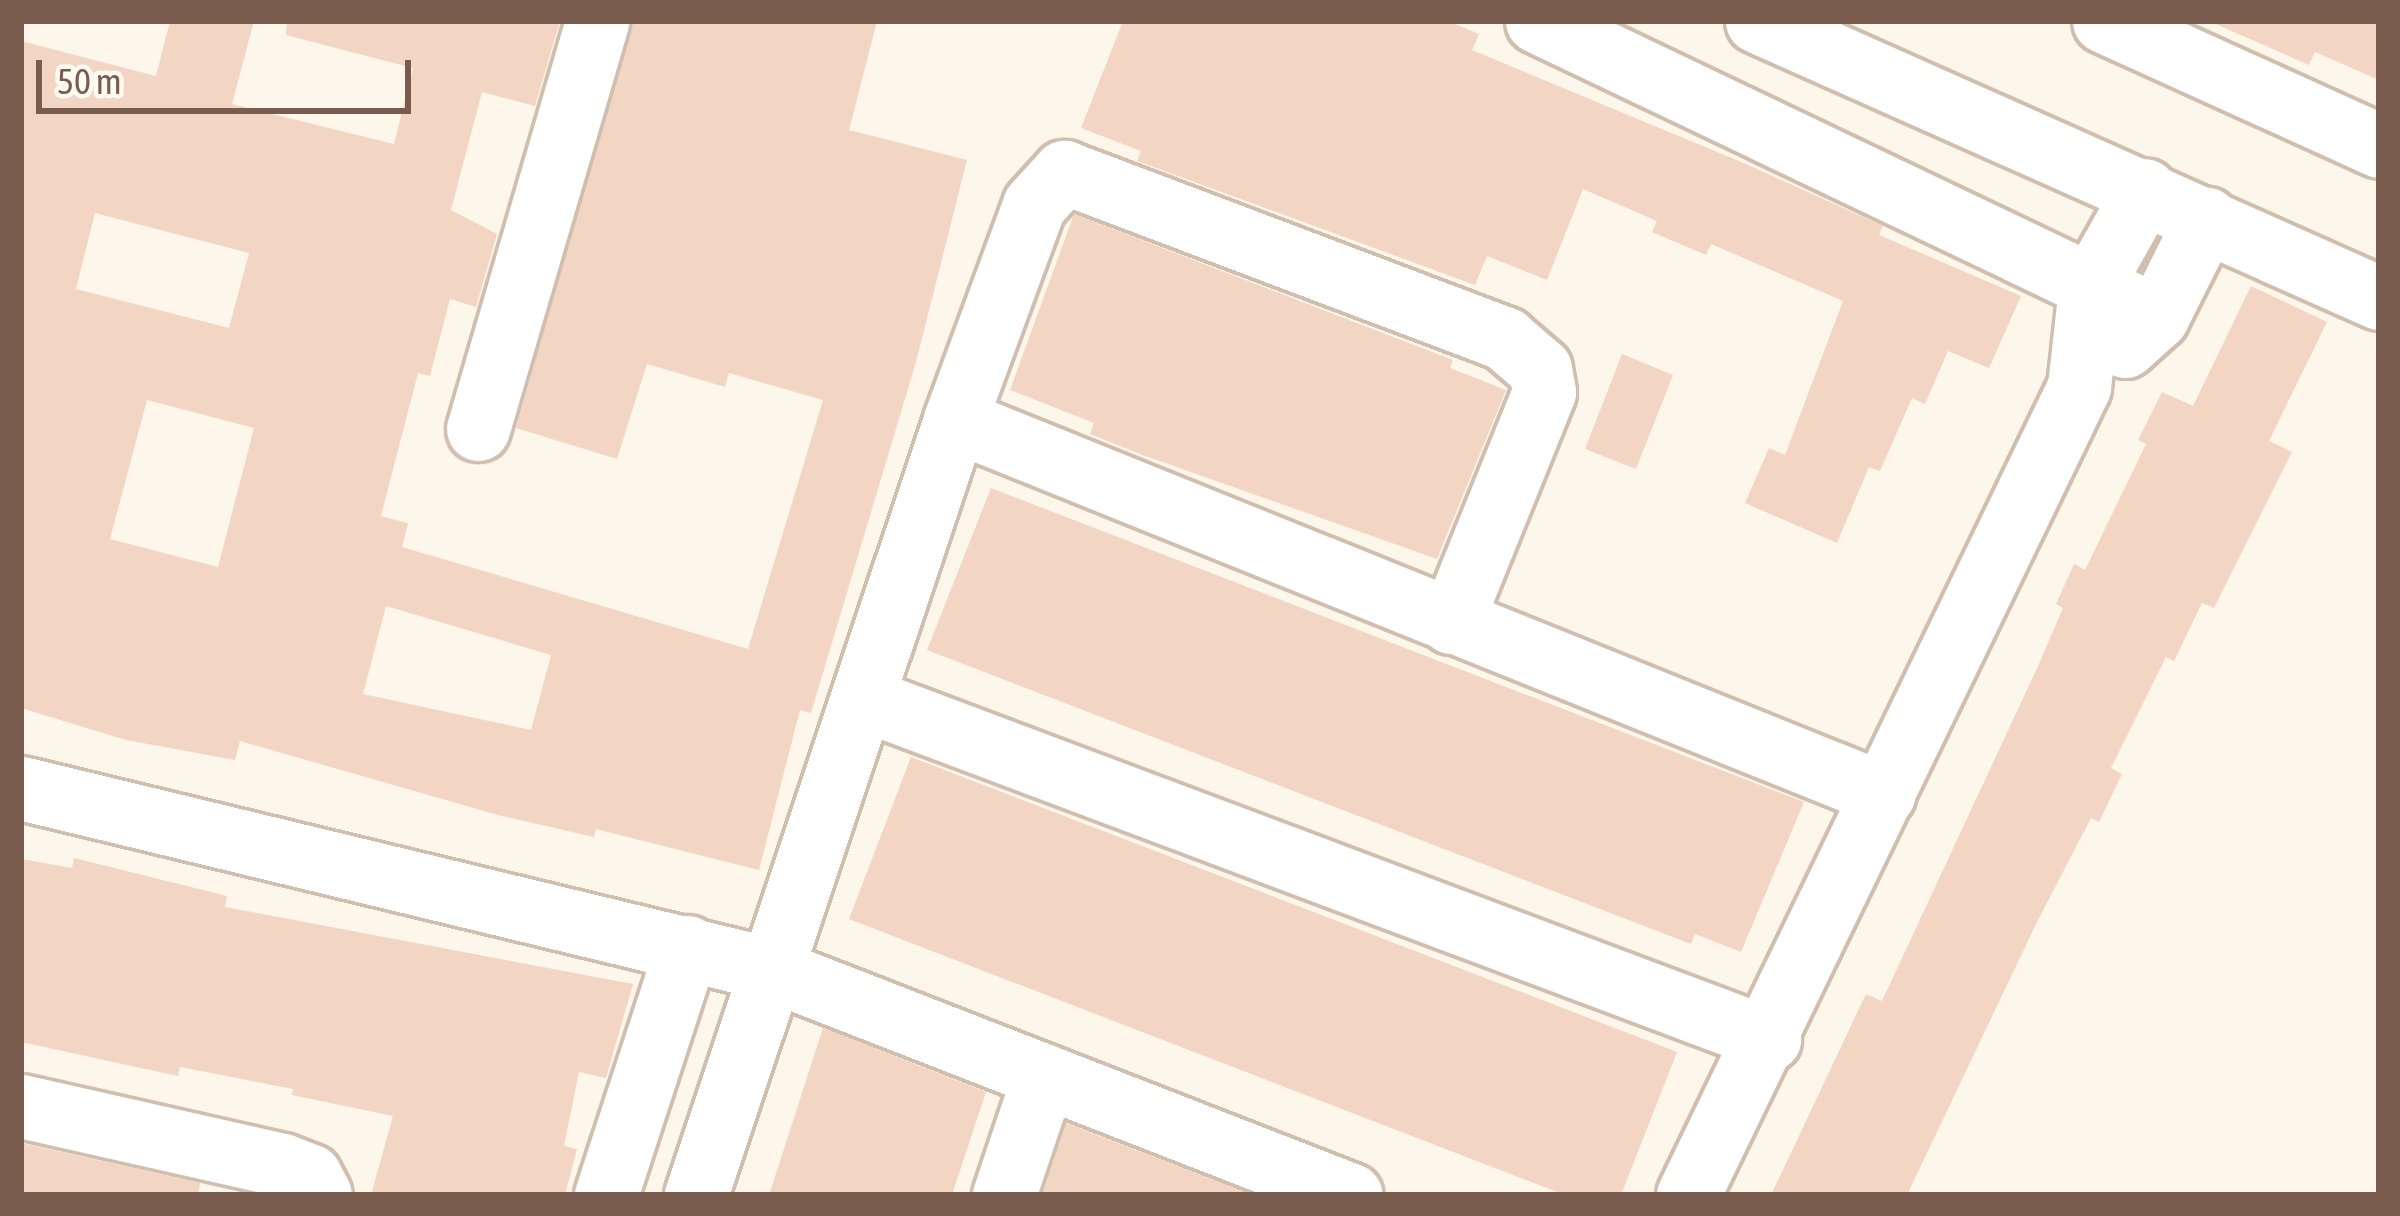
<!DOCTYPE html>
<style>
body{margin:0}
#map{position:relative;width:2400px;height:1216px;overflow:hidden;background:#fdf6eb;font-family:"Asap Condensed",sans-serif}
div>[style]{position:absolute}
.building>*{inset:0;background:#f2d5c3}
.roads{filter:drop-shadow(3px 0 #d0beaf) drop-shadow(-3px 0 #d0beaf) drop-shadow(0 3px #d0beaf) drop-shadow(0 -3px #d0beaf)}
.minor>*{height:63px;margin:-31.5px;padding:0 31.5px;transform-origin:31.5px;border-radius:31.5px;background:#fff}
span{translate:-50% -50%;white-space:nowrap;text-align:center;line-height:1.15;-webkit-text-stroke:9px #fffaf2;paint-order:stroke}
.frame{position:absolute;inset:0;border:24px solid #795c4d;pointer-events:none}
.scale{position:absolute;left:36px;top:60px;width:375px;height:54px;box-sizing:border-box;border:6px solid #795c4d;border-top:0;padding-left:15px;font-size:36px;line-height:42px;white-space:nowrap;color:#795c4d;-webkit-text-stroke:9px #fffaf2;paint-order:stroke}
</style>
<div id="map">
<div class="building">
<div style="clip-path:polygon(evenodd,170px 21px,254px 21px,232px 104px,394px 144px,413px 68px,286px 35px,287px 21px,560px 21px,535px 106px,482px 92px,451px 210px,497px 234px,476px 307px,450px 299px,430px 376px,418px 373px,381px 516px,408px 523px,402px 547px,748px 649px,823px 400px,729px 373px,725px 387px,647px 364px,617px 459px,516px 428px,632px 21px,877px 21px,849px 130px,967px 160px,916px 362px,811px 713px,800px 710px,759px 870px,596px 829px,594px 837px,498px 815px,240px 741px,235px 760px,126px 740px,21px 708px,21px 41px,156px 76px,170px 21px,95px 213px,249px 253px,229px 328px,76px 289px,95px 213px,170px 21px,147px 400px,254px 428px,218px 567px,110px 539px,147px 400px,170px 21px,386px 606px,551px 655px,531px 730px,363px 694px,386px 606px)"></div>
<div style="clip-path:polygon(1123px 21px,1448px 21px,1479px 34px,1472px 50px,1746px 164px,1883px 226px,1879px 235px,2021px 296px,1989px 368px,1948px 351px,1925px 404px,1912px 398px,1880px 471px,1869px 467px,1837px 543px,1745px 503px,1769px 448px,1785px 455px,1843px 301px,1711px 244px,1706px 255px,1652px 232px,1657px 221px,1583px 189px,1547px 280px,1487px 256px,1475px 285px,1137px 161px,1141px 151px,1081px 128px)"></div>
<div style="clip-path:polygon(2209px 21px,2379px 21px,2379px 80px,2315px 52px,2309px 65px)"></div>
<div style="clip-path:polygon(1074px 214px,1453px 360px,1450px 368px,1506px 390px,1437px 559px,1140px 454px,1090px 434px,1094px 423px,1010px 390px)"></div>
<div style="clip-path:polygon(2251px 286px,2327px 322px,2269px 441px,2292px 452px,2214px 608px,2202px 603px,2174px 661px,2166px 657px,2111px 768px,2122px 774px,2099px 822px,2091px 818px,2037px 922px,1907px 1195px,1771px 1195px,1866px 994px,1882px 1001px,2039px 664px,2063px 608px,2056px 604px,2074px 564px,2085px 570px,2146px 444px,2138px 440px,2162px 392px,2193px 406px)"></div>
<div style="clip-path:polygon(1622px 354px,1673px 375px,1636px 469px,1585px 449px)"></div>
<div style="clip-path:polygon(991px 488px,1804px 802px,1741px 952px,1695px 934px,1691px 944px,927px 650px)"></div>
<div style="clip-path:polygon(911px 757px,1677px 1052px,1621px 1195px,1565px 1195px,849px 919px)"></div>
<div style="clip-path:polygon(74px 858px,227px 896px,225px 907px,633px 984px,606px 1078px,579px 1072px,564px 1146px,577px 1149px,565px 1195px,371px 1195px,393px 1116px,292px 1095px,293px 1089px,180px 1067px,178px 1076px,21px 1042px,21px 859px,72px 868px)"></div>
<div style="clip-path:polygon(823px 1028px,986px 1092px,952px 1195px,769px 1195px)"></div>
<div style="clip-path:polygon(1066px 1123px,1252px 1195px,1042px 1195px)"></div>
<div style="clip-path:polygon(21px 1143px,200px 1183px,198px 1195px,21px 1195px)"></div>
</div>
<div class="roads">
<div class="minor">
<div style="left:1537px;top:21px;width:687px;rotate:25.52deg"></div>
<div style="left:1757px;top:21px;width:681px;rotate:24.01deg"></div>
<div style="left:2104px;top:21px;width:302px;rotate:24.4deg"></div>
<div style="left:2125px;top:346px;width:43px;rotate:-42.2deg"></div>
<div style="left:2157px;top:317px;width:110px;rotate:-63.4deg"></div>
<div style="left:955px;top:420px;width:1001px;rotate:21.95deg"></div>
<div style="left:478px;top:429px;width:425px;rotate:-73.7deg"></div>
<div style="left:864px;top:699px;width:967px;rotate:20.59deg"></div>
<div style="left:21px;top:788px;width:771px;rotate:13.59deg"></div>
<div style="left:770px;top:969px;width:623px;rotate:21.26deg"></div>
<div style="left:21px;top:1106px;width:268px;rotate:12.7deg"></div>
<div style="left:282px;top:1165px;width:30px;rotate:21deg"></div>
<div style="left:310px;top:1176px;width:21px;rotate:62deg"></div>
<div style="left:606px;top:1195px;width:261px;rotate:-71.9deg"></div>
<div style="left:696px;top:1195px;width:817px;rotate:-71.52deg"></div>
<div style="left:955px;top:420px;width:229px;rotate:-69.8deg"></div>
<div style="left:1034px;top:205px;width:45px;rotate:-47.7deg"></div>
<div style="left:1064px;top:172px;width:472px;rotate:20.7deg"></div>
<div style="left:1505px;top:339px;width:46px;rotate:40.6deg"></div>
<div style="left:1540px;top:369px;width:23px;rotate:80deg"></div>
<div style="left:1544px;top:392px;width:248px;rotate:112deg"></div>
<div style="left:1004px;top:1195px;width:126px;rotate:-71.4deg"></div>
<div style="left:1688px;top:1195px;width:898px;rotate:-64.18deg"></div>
<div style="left:2079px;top:387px;width:100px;rotate:-83.7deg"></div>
<div style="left:2090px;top:288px;width:112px;rotate:-60.7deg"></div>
</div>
</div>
<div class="frame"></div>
<div class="scale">50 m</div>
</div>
